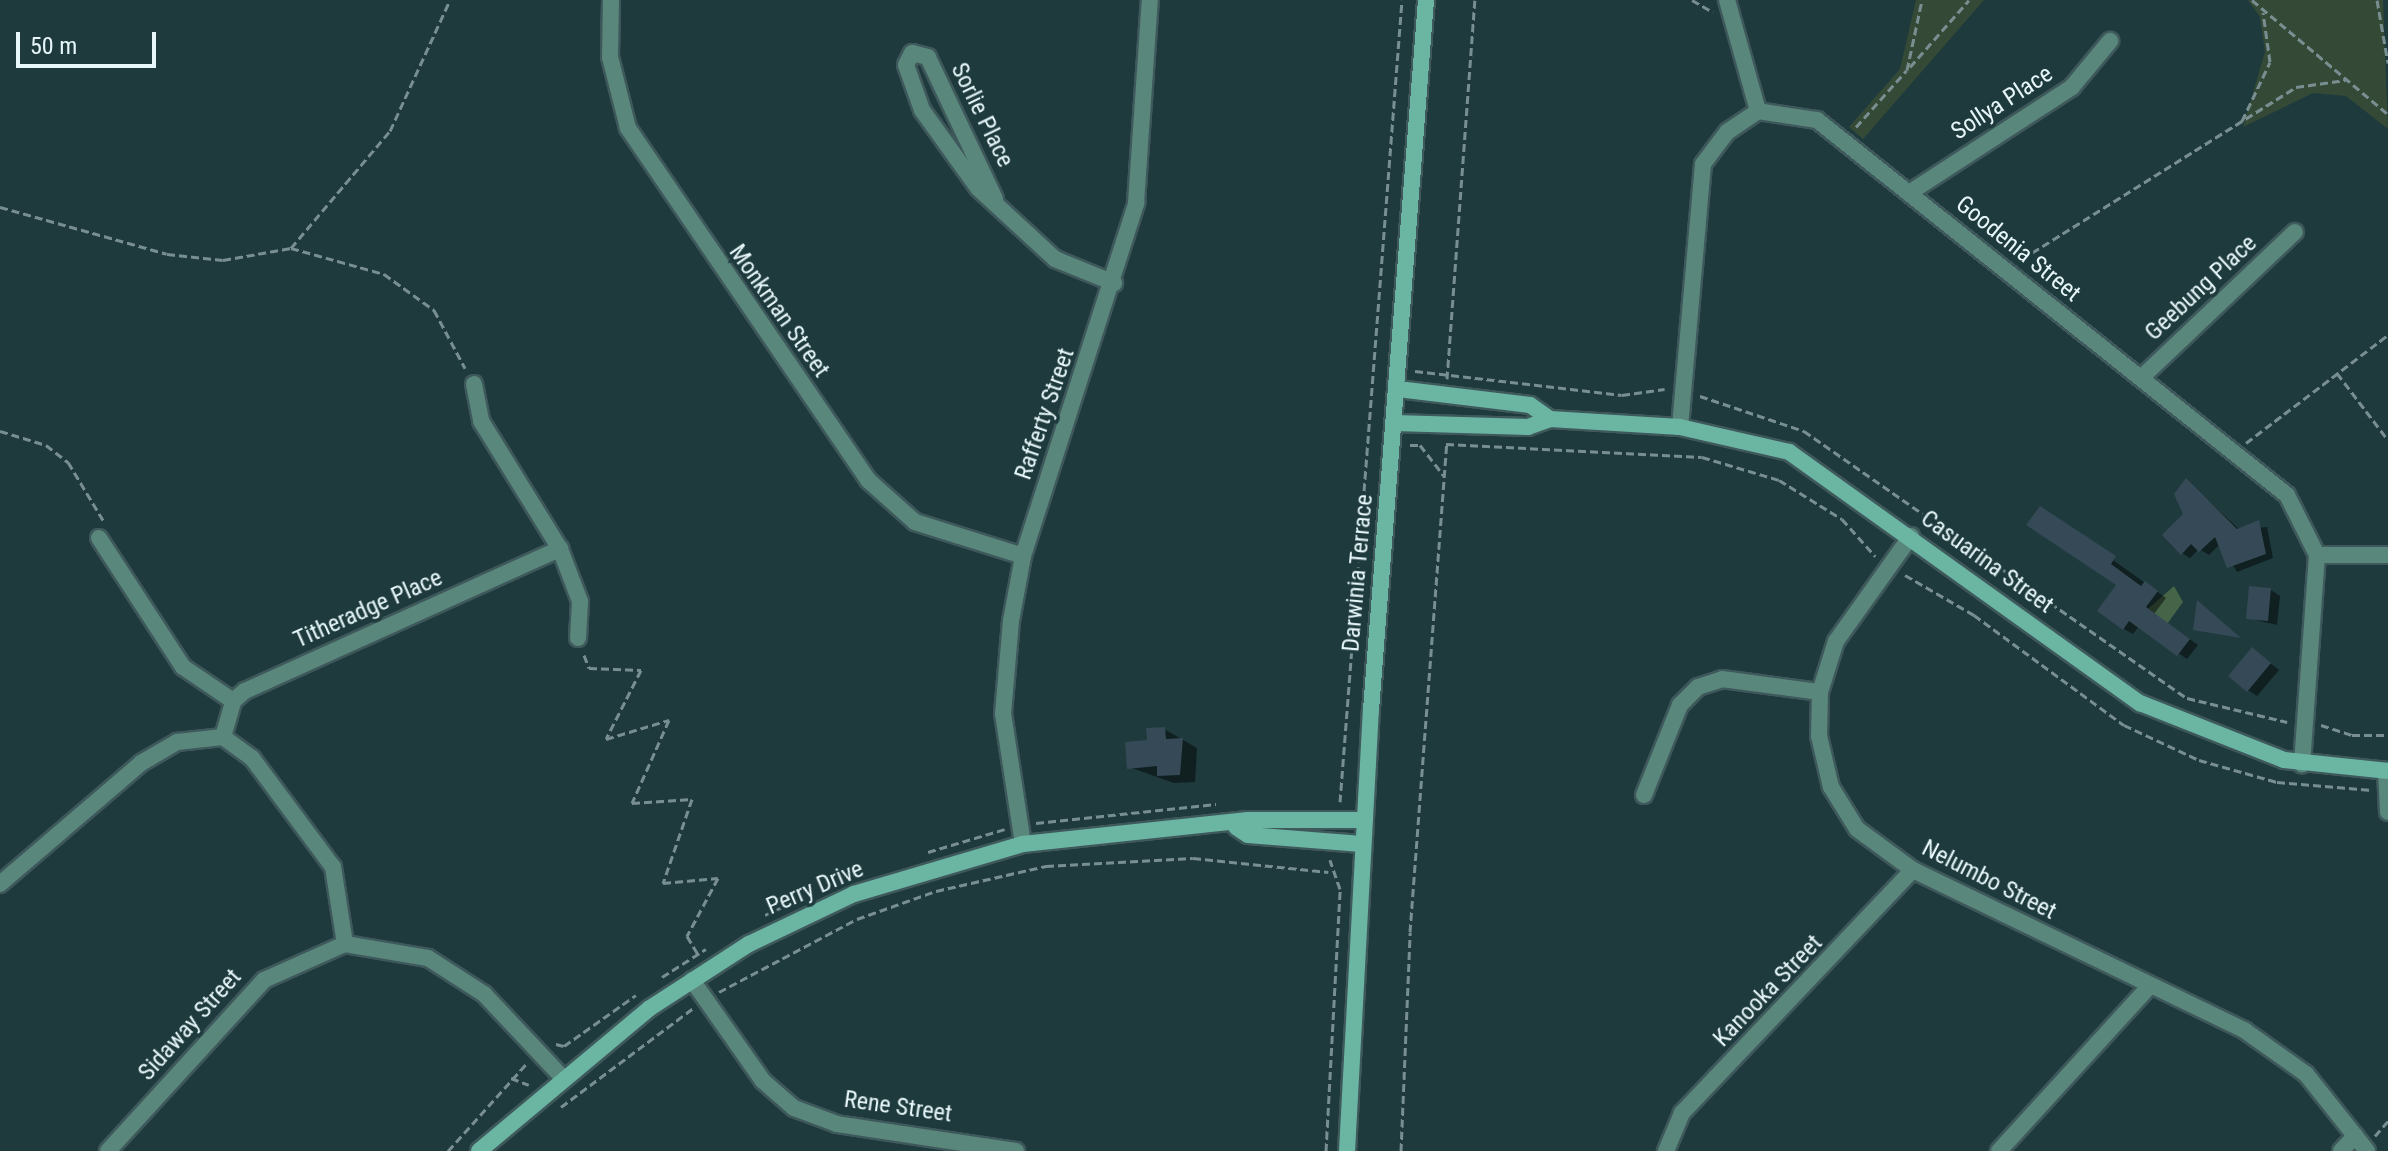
<!DOCTYPE html>
<style>
body{margin:0}
#map{position:relative;width:2388px;height:1151px;overflow:hidden;background:#1e3a3d;font-family:"Roboto Condensed",sans-serif}
div>[style]{position:absolute}
.green>*{inset:0;background:#354a36}
.forest>*{inset:0;background:#466447}
.shadow>*{inset:0;background:#0007}
.building>*{inset:0;background:#354a56}
.path>*{height:3px;margin-top:-1.5px;transform-origin:0;background:repeating-linear-gradient(90deg,#788e91 0 8px,transparent 0 12px)}
.roads{filter:drop-shadow(2px 0 #3e585b) drop-shadow(-2px 0 #3e585b) drop-shadow(0 2px #3e585b) drop-shadow(0 -2px #3e585b)}
.street>*{height:16px;margin:-8px;padding:0 8px;transform-origin:8px;border-radius:8px;background:#5a877b}
.secondary>*{height:16px;margin:-8px;padding:0 8px;transform-origin:8px;border-radius:8px;background:#6bb6a3}
span{translate:-50% -50%;white-space:nowrap;text-align:center;line-height:1.15;-webkit-text-stroke:7px #1e3a3d;paint-order:stroke}
.street-label{font-size:24px;color:#e7f7f9}
.scale{position:absolute;left:16px;top:32px;width:140px;height:36px;box-sizing:border-box;border:4px solid #e7f7f9;border-top:0;padding-left:10px;font-size:24px;line-height:28px;white-space:nowrap;color:#e7f7f9;-webkit-text-stroke:6px #1e3a3d;paint-order:stroke}
</style>
<div id="map">
<div class="green">
<div style="clip-path:polygon(1916px 0,1984px 0,1863px 139px,1849px 127px,1900px 69px)"></div>
<div style="clip-path:polygon(2248px 0,2383px 0,2388px 129px,2346px 96px,2313px 93px,2243px 127px,2265px 52px,2260px 17px)"></div>
</div>
<div class="forest">
<div style="clip-path:polygon(2174px 586px,2183px 602px,2165px 627px,2148px 609px)"></div>
</div>
<div class="shadow">
<div style="clip-path:polygon(2187px 481px,2240px 530px,2267px 527px,2273px 558px,2237px 572px,2220px 544px,2209px 555px,2199px 549px,2190px 558px,2182px 553px)"></div>
<div style="clip-path:polygon(2049px 514px,2166px 598px,2154px 614px,2198px 645px,2187px 659px,2139px 626px,2133px 634px,2124px 629px,2119px 585px)"></div>
<div style="clip-path:polygon(2271px 590px,2280px 596px,2277px 625px,2248px 618px)"></div>
<div style="clip-path:polygon(2253px 650px,2279px 670px,2257px 696px,2248px 690px)"></div>
<div style="clip-path:polygon(1164px 729px,1197px 748px,1195px 782px,1174px 783px,1129px 767px)"></div>
</div>
<div class="building">
<div style="clip-path:polygon(2186px 478px,2237px 529px,2259px 520px,2266px 554px,2227px 568px,2215px 537px,2199px 552px,2191px 544px,2181px 555px,2162px 535px,2183px 514px,2174px 494px)"></div>
<div style="clip-path:polygon(2040px 506px,2116px 556px,2111px 564px,2141px 586px,2145px 581px,2158px 591px,2146px 607px,2190px 639px,2177px 656px,2129px 621px,2123px 630px,2097px 611px,2116px 585px,2026px 525px)"></div>
<div style="clip-path:polygon(2249px 586px,2271px 588px,2268px 621px,2246px 619px)"></div>
<div style="clip-path:polygon(2197px 600px,2241px 638px,2193px 630px)"></div>
<div style="clip-path:polygon(2252px 647px,2271px 663px,2247px 692px,2228px 676px)"></div>
<div style="clip-path:polygon(1165px 727px,1166px 739px,1183px 738px,1180px 775px,1157px 776px,1157px 766px,1127px 769px,1125px 742px,1147px 740px,1146px 728px)"></div>
</div>
<div class="path">
<div style="left:1692px;top:0;width:24px;rotate:30deg"></div>
<div style="left:2252px;top:0;width:177px;rotate:40deg"></div>
<div style="left:2377px;top:0;width:64px;rotate:80.1deg"></div>
<div style="left:1910px;top:67px;width:89px;rotate:-48.6deg"></div>
<div style="left:2242px;top:121px;width:65px;rotate:-64.6deg"></div>
<div style="left:2270px;top:62px;width:50px;rotate:-98deg"></div>
<div style="left:1856px;top:127px;width:76px;rotate:-48.2deg"></div>
<div style="left:1907px;top:70px;width:72px;rotate:-77.9deg"></div>
<div style="left:0;top:207px;width:173px;rotate:15.7deg"></div>
<div style="left:167px;top:254px;width:56px;rotate:6.1deg"></div>
<div style="left:223px;top:260px;width:69px;rotate:-10deg"></div>
<div style="left:291px;top:248px;width:153px;rotate:-49.8deg"></div>
<div style="left:390px;top:131px;width:144px;rotate:-65.4deg"></div>
<div style="left:291px;top:248px;width:97px;rotate:15.6deg"></div>
<div style="left:384px;top:274px;width:62px;rotate:35.8deg"></div>
<div style="left:434px;top:310px;width:66px;rotate:61.9deg"></div>
<div style="left:2022px;top:259px;width:324px;rotate:-32.1deg"></div>
<div style="left:2296px;top:87px;width:50px;rotate:-8deg"></div>
<div style="left:1415px;top:371px;width:208px;rotate:6.6deg"></div>
<div style="left:1622px;top:395px;width:43px;rotate:-7.9deg"></div>
<div style="left:2337px;top:373px;width:84px;rotate:52.7deg"></div>
<div style="left:1447px;top:379px;width:380px;rotate:-85.8deg"></div>
<div style="left:1700px;top:396px;width:110px;rotate:18.6deg"></div>
<div style="left:1804px;top:431px;width:467px;rotate:34.9deg"></div>
<div style="left:2187px;top:698px;width:103px;rotate:13.5deg"></div>
<div style="left:0;top:431px;width:48px;rotate:16.9deg"></div>
<div style="left:46px;top:445px;width:28px;rotate:38deg"></div>
<div style="left:68px;top:462px;width:68px;rotate:58.9deg"></div>
<div style="left:2246px;top:443px;width:178px;rotate:-37.3deg"></div>
<div style="left:1446px;top:444px;width:256px;rotate:2.9deg"></div>
<div style="left:1702px;top:457px;width:80px;rotate:16.6deg"></div>
<div style="left:1779px;top:480px;width:74px;rotate:31.8deg"></div>
<div style="left:1842px;top:519px;width:50px;rotate:48.3deg"></div>
<div style="left:1410px;top:445px;width:10px"></div>
<div style="left:1420px;top:445px;width:39px;rotate:52deg"></div>
<div style="left:1905px;top:575px;width:80px;rotate:30.1deg"></div>
<div style="left:1974px;top:615px;width:186px;rotate:36.3deg"></div>
<div style="left:2124px;top:725px;width:83px;rotate:25deg"></div>
<div style="left:2199px;top:760px;width:81px;rotate:15.8deg"></div>
<div style="left:2277px;top:782px;width:95px;rotate:4.8deg"></div>
<div style="left:584px;top:655px;width:14px;rotate:69deg"></div>
<div style="left:589px;top:668px;width:52px;rotate:2.2deg"></div>
<div style="left:641px;top:670px;width:77px;rotate:116.9deg"></div>
<div style="left:606px;top:739px;width:66px;rotate:-16.8deg"></div>
<div style="left:669px;top:720px;width:91px;rotate:114deg"></div>
<div style="left:632px;top:803px;width:60px;rotate:-3.8deg"></div>
<div style="left:692px;top:799px;width:89px;rotate:109deg"></div>
<div style="left:663px;top:883px;width:55px;rotate:-5.2deg"></div>
<div style="left:718px;top:878px;width:66px;rotate:118.1deg"></div>
<div style="left:687px;top:936px;width:21px;rotate:59deg"></div>
<div style="left:2321px;top:725px;width:33px;rotate:18deg"></div>
<div style="left:2352px;top:735px;width:36px"></div>
<div style="left:1340px;top:802px;width:804px;rotate:-85.58deg"></div>
<div style="left:1036px;top:823px;width:181px;rotate:-6deg"></div>
<div style="left:928px;top:852px;width:80px;rotate:-16.6deg"></div>
<div style="left:765px;top:915px;width:47px;rotate:-24.9deg"></div>
<div style="left:662px;top:977px;width:52px;rotate:-32.5deg"></div>
<div style="left:719px;top:992px;width:156px;rotate:-27.9deg"></div>
<div style="left:857px;top:919px;width:84px;rotate:-19.5deg"></div>
<div style="left:936px;top:891px;width:113px;rotate:-12.8deg"></div>
<div style="left:1046px;top:866px;width:147px;rotate:-3.1deg"></div>
<div style="left:1193px;top:858px;width:136px;rotate:5.9deg"></div>
<div style="left:556px;top:1044px;width:8px;rotate:14deg"></div>
<div style="left:564px;top:1046px;width:88px;rotate:-35.3deg"></div>
<div style="left:511px;top:1078px;width:19px;rotate:21deg"></div>
<div style="left:561px;top:1107px;width:164px;rotate:-36.8deg"></div>
<div style="left:2375px;top:1136px;width:20px;rotate:-49deg"></div>
<div style="left:448px;top:1151px;width:118px;rotate:-48.1deg"></div>
<div style="left:1326px;top:1151px;width:262px;rotate:-86.9deg"></div>
<div style="left:1340px;top:889px;width:31px;rotate:-109deg"></div>
<div style="left:1401px;top:1151px;width:219px;rotate:-87.6deg"></div>
<div style="left:1410px;top:932px;width:491px;rotate:-85.7deg"></div>
</div>
<div class="roads">
<div class="street">
<div style="left:611px;top:0;width:57px;rotate:91deg"></div>
<div style="left:610px;top:57px;width:73px;rotate:75.8deg"></div>
<div style="left:628px;top:128px;width:426px;rotate:55.7deg"></div>
<div style="left:868px;top:480px;width:63px;rotate:41.8deg"></div>
<div style="left:915px;top:522px;width:113px;rotate:17.5deg"></div>
<div style="left:1727px;top:0;width:115px;rotate:74.4deg"></div>
<div style="left:1909px;top:193px;width:194px;rotate:-33deg"></div>
<div style="left:2072px;top:87px;width:60px;rotate:-50.4deg"></div>
<div style="left:995px;top:199px;width:157px;rotate:-115.3deg"></div>
<div style="left:928px;top:57px;width:16px;rotate:-166deg"></div>
<div style="left:912px;top:53px;width:13px;rotate:117deg"></div>
<div style="left:906px;top:65px;width:48px;rotate:70.4deg"></div>
<div style="left:922px;top:110px;width:96px;rotate:54.3deg"></div>
<div style="left:978px;top:188px;width:105px;rotate:42.7deg"></div>
<div style="left:1055px;top:259px;width:64px;rotate:22.1deg"></div>
<div style="left:2141px;top:378px;width:212px;rotate:-43.5deg"></div>
<div style="left:474px;top:384px;width:38px;rotate:79deg"></div>
<div style="left:481px;top:421px;width:150px;rotate:58.3deg"></div>
<div style="left:560px;top:549px;width:56px;rotate:69deg"></div>
<div style="left:580px;top:601px;width:37px;rotate:93deg"></div>
<div style="left:1680px;top:427px;width:264px;rotate:-85deg"></div>
<div style="left:1703px;top:164px;width:40px;rotate:-53deg"></div>
<div style="left:1727px;top:132px;width:37px;rotate:-34deg"></div>
<div style="left:1758px;top:111px;width:60px;rotate:8.7deg"></div>
<div style="left:1817px;top:120px;width:601px;rotate:38.59deg"></div>
<div style="left:2287px;top:495px;width:67px;rotate:63.4deg"></div>
<div style="left:2317px;top:555px;width:210px;rotate:94.1deg"></div>
<div style="left:1911px;top:536px;width:129px;rotate:125.5deg"></div>
<div style="left:1836px;top:641px;width:53px;rotate:107.4deg"></div>
<div style="left:1820px;top:692px;width:44px;rotate:91.3deg"></div>
<div style="left:1819px;top:736px;width:52px;rotate:76.8deg"></div>
<div style="left:1831px;top:787px;width:49px;rotate:58.2deg"></div>
<div style="left:1857px;top:829px;width:69px;rotate:36.2deg"></div>
<div style="left:1913px;top:870px;width:368px;rotate:25.8deg"></div>
<div style="left:2244px;top:1030px;width:76px;rotate:35.4deg"></div>
<div style="left:2306px;top:1074px;width:98px;rotate:51.6deg"></div>
<div style="left:99px;top:538px;width:154px;rotate:56.9deg"></div>
<div style="left:183px;top:667px;width:60px;rotate:34.2deg"></div>
<div style="left:2317px;top:555px;width:71px"></div>
<div style="left:223px;top:737px;width:37px;rotate:-74deg"></div>
<div style="left:233px;top:701px;width:16px;rotate:-40deg"></div>
<div style="left:245px;top:691px;width:346px;rotate:-24.3deg"></div>
<div style="left:2386px;top:771px;width:41px;rotate:87.2deg"></div>
<div style="left:1644px;top:795px;width:97px;rotate:-68.2deg"></div>
<div style="left:1680px;top:705px;width:25px;rotate:-45deg"></div>
<div style="left:1698px;top:687px;width:25px;rotate:-18deg"></div>
<div style="left:1722px;top:679px;width:99px;rotate:7.6deg"></div>
<div style="left:1023px;top:844px;width:132px;rotate:-98.7deg"></div>
<div style="left:1003px;top:714px;width:93px;rotate:-85.1deg"></div>
<div style="left:1011px;top:621px;width:66px;rotate:-79.5deg"></div>
<div style="left:1023px;top:556px;width:371px;rotate:-72.2deg"></div>
<div style="left:1136px;top:203px;width:203px;rotate:-86.1deg"></div>
<div style="left:0;top:884px;width:186px;rotate:-40.6deg"></div>
<div style="left:141px;top:763px;width:42px;rotate:-30.3deg"></div>
<div style="left:177px;top:742px;width:46px;rotate:-6.2deg"></div>
<div style="left:223px;top:737px;width:36px;rotate:36deg"></div>
<div style="left:252px;top:758px;width:136px;rotate:53.4deg"></div>
<div style="left:333px;top:867px;width:78px;rotate:81.1deg"></div>
<div style="left:692px;top:980px;width:123px;rotate:54.9deg"></div>
<div style="left:763px;top:1081px;width:41px;rotate:41.1deg"></div>
<div style="left:794px;top:1108px;width:46px;rotate:20.4deg"></div>
<div style="left:837px;top:1124px;width:181px;rotate:8.6deg"></div>
<div style="left:108px;top:1151px;width:231px;rotate:-47.6deg"></div>
<div style="left:264px;top:980px;width:89px;rotate:-24deg"></div>
<div style="left:345px;top:944px;width:84px;rotate:9.6deg"></div>
<div style="left:428px;top:958px;width:67px;rotate:32.7deg"></div>
<div style="left:484px;top:994px;width:112px;rotate:46.8deg"></div>
<div style="left:1666px;top:1151px;width:41px;rotate:-67.2deg"></div>
<div style="left:1682px;top:1113px;width:335px;rotate:-46.5deg"></div>
<div style="left:1999px;top:1151px;width:221px;rotate:-47.6deg"></div>
<div style="left:2341px;top:1151px;width:21px;rotate:-47deg"></div>
</div>
<div class="secondary">
<div style="left:1398px;top:389px;width:133px;rotate:6.9deg"></div>
<div style="left:1530px;top:405px;width:24px;rotate:35deg"></div>
<div style="left:1395px;top:423px;width:133px;rotate:1.7deg"></div>
<div style="left:1528px;top:427px;width:23px;rotate:-20deg"></div>
<div style="left:1550px;top:419px;width:130px;rotate:3.5deg"></div>
<div style="left:1680px;top:427px;width:112px;rotate:12.9deg"></div>
<div style="left:1789px;top:452px;width:432px;rotate:35.6deg"></div>
<div style="left:2140px;top:703px;width:155px;rotate:21.6deg"></div>
<div style="left:2284px;top:760px;width:105px;rotate:6deg"></div>
<div style="left:1236px;top:827px;width:14px;rotate:34deg"></div>
<div style="left:1248px;top:835px;width:114px;rotate:4.5deg"></div>
<div style="left:479px;top:1151px;width:223px;rotate:-39.9deg"></div>
<div style="left:650px;top:1008px;width:118px;rotate:-32.9deg"></div>
<div style="left:749px;top:944px;width:116px;rotate:-25.5deg"></div>
<div style="left:854px;top:894px;width:176px;rotate:-16.5deg"></div>
<div style="left:1023px;top:844px;width:226px;rotate:-6.1deg"></div>
<div style="left:1248px;top:820px;width:115px"></div>
<div style="left:1347px;top:1151px;width:442px;rotate:-86.9deg"></div>
<div style="left:1371px;top:710px;width:712px;rotate:-85.57deg"></div>
</div>
</div>
<div class="street-label">
<span style="left:2002px;top:103px;rotate:-33deg">Sollya Place</span>
<span style="left:982px;top:115px;rotate:64deg">Sorlie Place</span>
<span style="left:2018px;top:249px;rotate:39deg">Goodenia Street</span>
<span style="left:2201px;top:288px;rotate:-43deg">Geebung Place</span>
<span style="left:779px;top:311px;rotate:55deg">Monkman Street</span>
<span style="left:1045px;top:414px;rotate:-71deg">Rafferty Street</span>
<span style="left:1987px;top:562px;rotate:36deg">Casuarina Street</span>
<span style="left:1358px;top:573px;rotate:-85deg">Darwinia Terrace</span>
<span style="left:368px;top:609px;rotate:-24deg">Titheradge Place</span>
<span style="left:1989px;top:880px;rotate:27deg">Nelumbo Street</span>
<span style="left:815px;top:888px;rotate:-23deg">Perry Drive</span>
<span style="left:1768px;top:991px;rotate:-46deg">Kanooka Street</span>
<span style="left:190px;top:1025px;rotate:-48deg">Sidaway Street</span>
<span style="left:898px;top:1107px;rotate:8deg">Rene Street</span>
</div>
<div class="scale">50 m</div>
</div>
